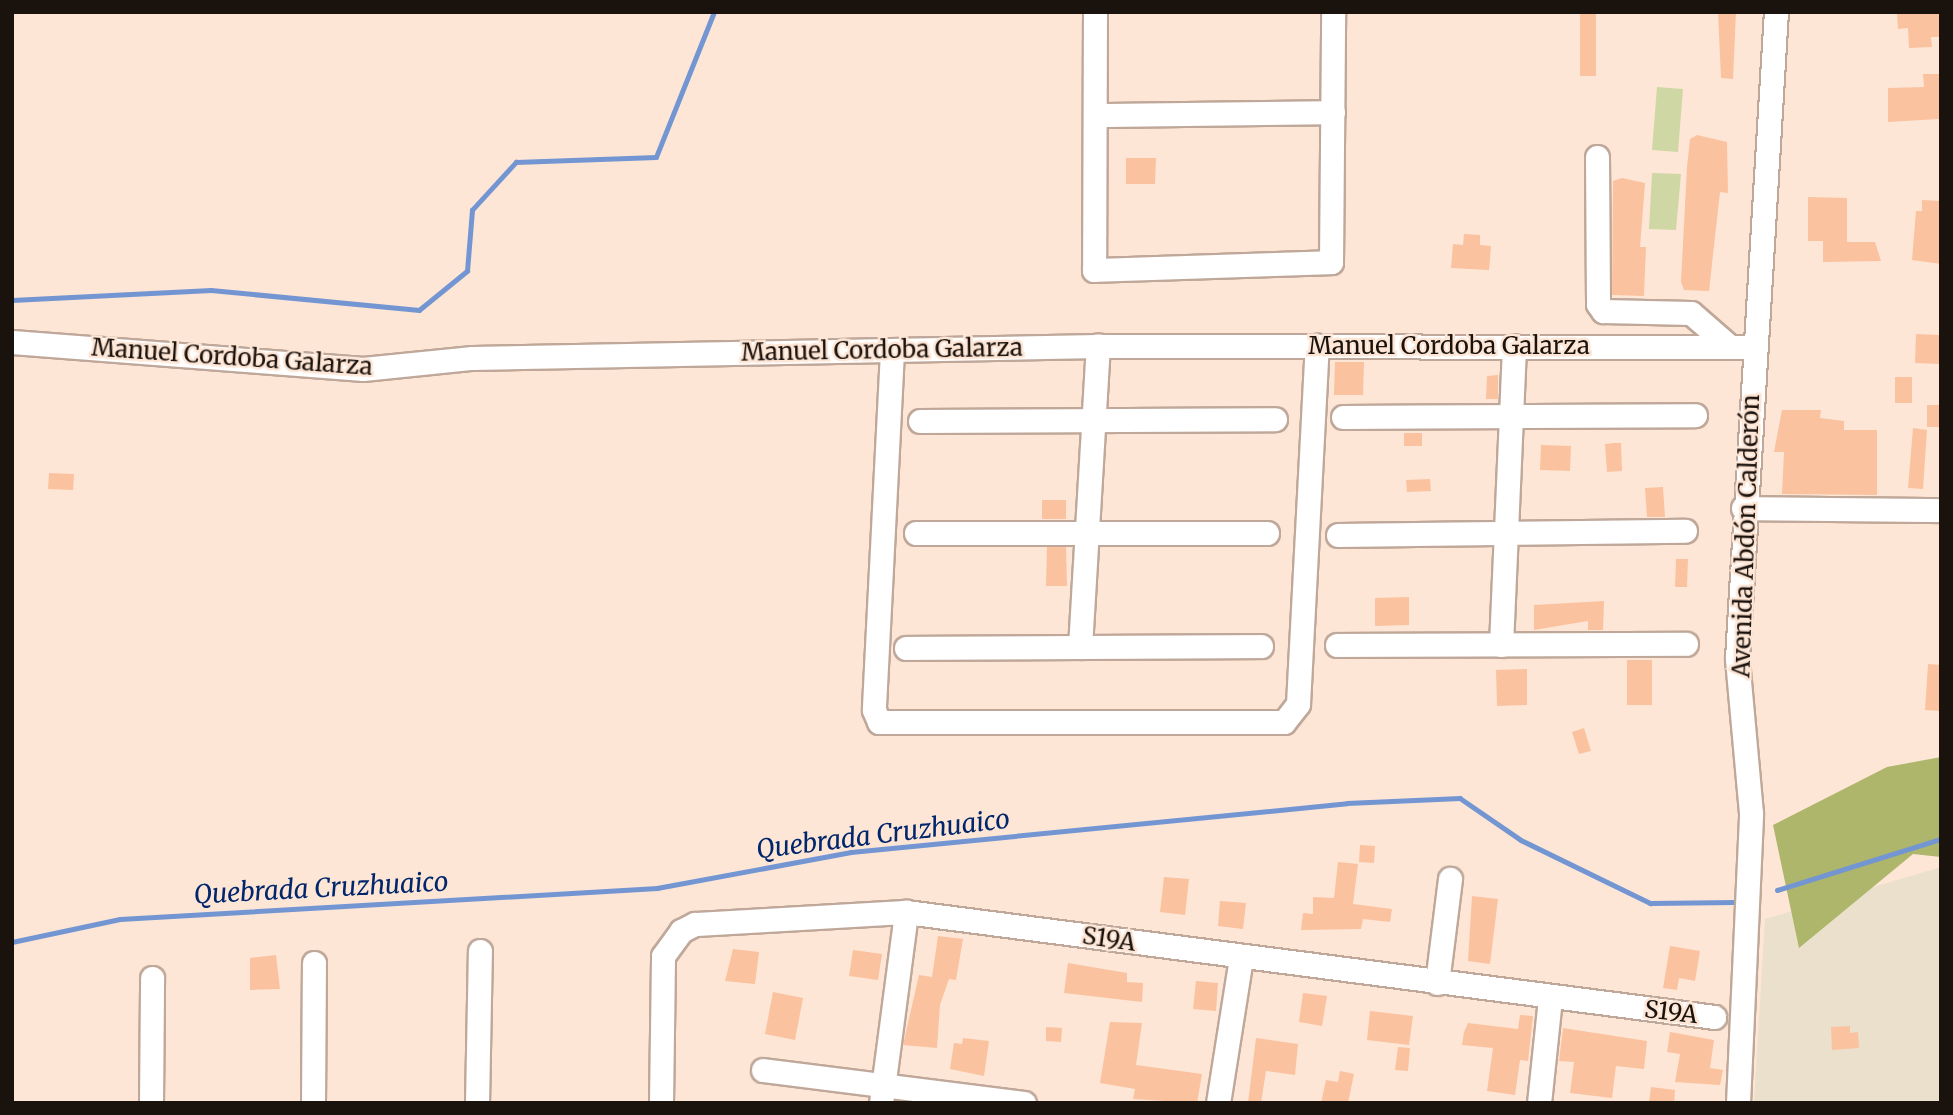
<!DOCTYPE html>
<meta charset="utf-8">
<style>
body{margin:0}
#map{position:relative;width:1953px;height:1115px;overflow:hidden;background:#fee6d6;font-family:Merriweather,serif}
div>[style]{position:absolute}
.education>*{inset:0;background:#ebe0cb}
.green>*{inset:0;background:#cfd7a4}
.forest>*{inset:0;background:#adb66b}
.stream>*{height:4.5px;margin:-2.25px;padding:0 2.25px;transform-origin:2.25px;border-radius:2.25px;background:#7396d3}
.building>*{inset:0;background:#fac29f}
.roads{filter:drop-shadow(2px 0 #bfa89a) drop-shadow(-2px 0 #bfa89a) drop-shadow(0 2px #bfa89a) drop-shadow(0 -2px #bfa89a)}
.minor>*{height:23px;margin:-11.5px;padding:0 11.5px;transform-origin:11.5px;border-radius:11.5px;background:#fff}
span{translate:-50% -50%;white-space:nowrap;text-align:center;line-height:1.15;-webkit-text-stroke:5px #fee6d6;paint-order:stroke}
.street-label{font-size:24px;color:#1a120d}
.water-label{font-size:26px;color:#00266c;font-style:italic}
.frame{position:absolute;inset:0;border:14px solid #1a120d;pointer-events:none}
</style>
<div id="map">
<div class="education">
<div style="clip-path:polygon(1941px 867px,1941px 1103px,1754px 1103px,1765px 919px)"></div>
</div>
<div class="green">
<div style="clip-path:polygon(1657px 87px,1683px 89px,1678px 152px,1652px 150px)"></div>
<div style="clip-path:polygon(1652px 173px,1681px 174px,1676px 230px,1649px 229px)"></div>
</div>
<div class="forest">
<div style="clip-path:polygon(1941px 757px,1941px 857px,1913px 854px,1799px 948px,1773px 825px,1887px 767px)"></div>
</div>
<div class="stream">
<div style="left:12px;top:300px;width:199px;rotate:-2.9deg"></div>
<div style="left:211px;top:290px;width:209px;rotate:5.5deg"></div>
<div style="left:419px;top:310px;width:62px;rotate:-39.1deg"></div>
<div style="left:467px;top:271px;width:61px;rotate:-85.3deg"></div>
<div style="left:472px;top:210px;width:65px;rotate:-47.5deg"></div>
<div style="left:516px;top:162px;width:140px;rotate:-2deg"></div>
<div style="left:656px;top:157px;width:156px;rotate:-68.2deg"></div>
<div style="left:1777px;top:890px;width:172px;rotate:-17.3deg"></div>
<div style="left:12px;top:942px;width:110px;rotate:-12deg"></div>
<div style="left:120px;top:919px;width:538px;rotate:-3.3deg"></div>
<div style="left:657px;top:888px;width:197px;rotate:-10.5deg"></div>
<div style="left:851px;top:852px;width:498px;rotate:-5.6deg"></div>
<div style="left:1347px;top:803px;width:113px;rotate:-2.5deg"></div>
<div style="left:1460px;top:798px;width:74px;rotate:34.5deg"></div>
<div style="left:1521px;top:840px;width:144px;rotate:26deg"></div>
<div style="left:1650px;top:903px;width:85px;rotate:-0.7deg"></div>
</div>
<div class="building">
<div style="clip-path:polygon(1580px 12px,1596px 12px,1596px 76px,1580px 76px)"></div>
<div style="clip-path:polygon(1718px 12px,1736px 12px,1733px 79px,1721px 78px)"></div>
<div style="clip-path:polygon(1921px 12px,1941px 12px,1941px 37px,1931px 37px,1932px 47px,1909px 48px,1908px 28px,1898px 29px,1897px 14px)"></div>
<div style="clip-path:polygon(1923px 74px,1941px 74px,1939px 119px,1888px 122px,1888px 88px,1924px 87px)"></div>
<div style="clip-path:polygon(1697px 135px,1727px 142px,1728px 193px,1720px 192px,1709px 291px,1684px 290px,1681px 282px,1687px 167px,1690px 139px)"></div>
<div style="clip-path:polygon(1126px 158px,1156px 158px,1155px 184px,1126px 184px)"></div>
<div style="clip-path:polygon(1622px 178px,1645px 183px,1640px 247px,1646px 247px,1644px 296px,1612px 295px,1613px 181px)"></div>
<div style="clip-path:polygon(1808px 197px,1847px 198px,1847px 242px,1875px 242px,1881px 261px,1823px 262px,1823px 241px,1808px 241px)"></div>
<div style="clip-path:polygon(1922px 200px,1941px 201px,1941px 264px,1912px 260px,1916px 211px,1922px 211px)"></div>
<div style="clip-path:polygon(1464px 234px,1480px 235px,1480px 245px,1491px 246px,1489px 270px,1451px 268px,1453px 244px,1463px 245px)"></div>
<div style="clip-path:polygon(1916px 334px,1941px 335px,1941px 364px,1915px 363px)"></div>
<div style="clip-path:polygon(1335px 362px,1364px 362px,1363px 395px,1334px 395px)"></div>
<div style="clip-path:polygon(1498px 375px,1498px 399px,1486px 399px,1487px 376px)"></div>
<div style="clip-path:polygon(1895px 377px,1912px 377px,1912px 403px,1895px 403px)"></div>
<div style="clip-path:polygon(1927px 405px,1941px 405px,1941px 427px,1927px 427px)"></div>
<div style="clip-path:polygon(1782px 410px,1821px 410px,1820px 418px,1844px 421px,1844px 430px,1877px 430px,1877px 495px,1782px 494px,1784px 452px,1774px 452px)"></div>
<div style="clip-path:polygon(1913px 428px,1927px 430px,1923px 489px,1908px 488px)"></div>
<div style="clip-path:polygon(1404px 433px,1422px 433px,1422px 446px,1404px 446px)"></div>
<div style="clip-path:polygon(1614px 443px,1621px 443px,1622px 471px,1607px 472px,1605px 444px)"></div>
<div style="clip-path:polygon(1541px 445px,1571px 446px,1570px 471px,1540px 470px)"></div>
<div style="clip-path:polygon(49px 473px,74px 474px,73px 490px,48px 489px)"></div>
<div style="clip-path:polygon(1430px 479px,1431px 491px,1407px 492px,1406px 480px)"></div>
<div style="clip-path:polygon(1663px 487px,1665px 517px,1647px 517px,1645px 488px)"></div>
<div style="clip-path:polygon(1042px 500px,1066px 500px,1066px 519px,1042px 519px)"></div>
<div style="clip-path:polygon(1047px 547px,1066px 547px,1067px 586px,1046px 586px)"></div>
<div style="clip-path:polygon(1676px 559px,1688px 559px,1687px 587px,1675px 587px)"></div>
<div style="clip-path:polygon(1409px 597px,1409px 625px,1375px 626px,1375px 598px)"></div>
<div style="clip-path:polygon(1604px 601px,1603px 630px,1588px 630px,1588px 621px,1534px 630px,1534px 605px)"></div>
<div style="clip-path:polygon(1627px 660px,1652px 660px,1652px 705px,1627px 705px)"></div>
<div style="clip-path:polygon(1928px 664px,1941px 665px,1941px 711px,1925px 710px)"></div>
<div style="clip-path:polygon(1527px 669px,1527px 705px,1497px 706px,1496px 670px)"></div>
<div style="clip-path:polygon(1584px 728px,1591px 751px,1579px 754px,1572px 732px)"></div>
<div style="clip-path:polygon(1360px 845px,1375px 846px,1374px 863px,1359px 862px)"></div>
<div style="clip-path:polygon(1338px 862px,1358px 864px,1353px 904px,1392px 909px,1390px 922px,1363px 919px,1361px 929px,1301px 930px,1303px 913px,1313px 914px,1313px 897px,1334px 898px)"></div>
<div style="clip-path:polygon(1164px 877px,1189px 879px,1185px 915px,1160px 912px)"></div>
<div style="clip-path:polygon(1472px 896px,1498px 899px,1490px 964px,1468px 961px)"></div>
<div style="clip-path:polygon(1220px 901px,1246px 903px,1243px 929px,1218px 926px)"></div>
<div style="clip-path:polygon(938px 936px,963px 939px,956px 980px,949px 979px,940px 1005px,937px 1048px,903px 1045px,919px 975px,932px 977px)"></div>
<div style="clip-path:polygon(1670px 946px,1700px 951px,1695px 981px,1679px 978px,1677px 990px,1663px 988px)"></div>
<div style="clip-path:polygon(733px 949px,759px 952px,755px 984px,725px 981px)"></div>
<div style="clip-path:polygon(853px 950px,882px 954px,878px 980px,849px 976px)"></div>
<div style="clip-path:polygon(276px 955px,280px 989px,250px 990px,250px 958px)"></div>
<div style="clip-path:polygon(1068px 963px,1127px 973px,1127px 982px,1143px 983px,1142px 1002px,1064px 993px)"></div>
<div style="clip-path:polygon(1196px 981px,1218px 983px,1216px 1011px,1193px 1009px)"></div>
<div style="clip-path:polygon(773px 992px,803px 998px,795px 1040px,765px 1034px)"></div>
<div style="clip-path:polygon(1303px 993px,1327px 996px,1322px 1026px,1299px 1022px)"></div>
<div style="clip-path:polygon(1370px 1011px,1413px 1016px,1409px 1045px,1367px 1040px)"></div>
<div style="clip-path:polygon(1520px 1015px,1533px 1016px,1528px 1061px,1520px 1060px,1515px 1095px,1487px 1091px,1493px 1048px,1462px 1045px,1464px 1032px,1468px 1023px,1518px 1029px)"></div>
<div style="clip-path:polygon(1110px 1022px,1142px 1023px,1136px 1065px,1202px 1074px,1197px 1103px,1133px 1099px,1135px 1089px,1100px 1083px)"></div>
<div style="clip-path:polygon(1850px 1026px,1850px 1033px,1858px 1032px,1859px 1048px,1832px 1050px,1831px 1027px)"></div>
<div style="clip-path:polygon(1046px 1027px,1062px 1028px,1061px 1042px,1046px 1041px)"></div>
<div style="clip-path:polygon(1563px 1028px,1647px 1041px,1644px 1069px,1616px 1066px,1612px 1098px,1570px 1093px,1574px 1062px,1559px 1061px)"></div>
<div style="clip-path:polygon(1670px 1032px,1714px 1040px,1710px 1068px,1723px 1070px,1720px 1085px,1675px 1082px,1680px 1054px,1667px 1052px)"></div>
<div style="clip-path:polygon(963px 1038px,989px 1041px,984px 1076px,950px 1069px,954px 1043px,962px 1044px)"></div>
<div style="clip-path:polygon(1256px 1038px,1298px 1044px,1295px 1075px,1266px 1071px,1261px 1103px,1248px 1103px)"></div>
<div style="clip-path:polygon(1398px 1047px,1410px 1048px,1408px 1071px,1395px 1070px)"></div>
<div style="clip-path:polygon(1340px 1071px,1354px 1074px,1348px 1103px,1321px 1103px,1326px 1080px,1338px 1082px)"></div>
<div style="clip-path:polygon(1651px 1087px,1675px 1090px,1674px 1103px,1649px 1103px)"></div>
</div>
<div class="roads">
<div class="minor">
<div style="left:1095px;top:12px;width:258px;rotate:90.2deg"></div>
<div style="left:1094px;top:270px;width:237px;rotate:-1.9deg"></div>
<div style="left:1331px;top:262px;width:250px;rotate:-89.5deg"></div>
<div style="left:1097px;top:115px;width:236px;rotate:-0.7deg"></div>
<div style="left:1597px;top:157px;width:147px;rotate:89.6deg"></div>
<div style="left:1598px;top:304px;width:9px;rotate:54deg"></div>
<div style="left:1603px;top:311px;width:88px;rotate:1.3deg"></div>
<div style="left:1691px;top:313px;width:49px;rotate:40.9deg"></div>
<div style="left:12px;top:342px;width:352px;rotate:4.4deg"></div>
<div style="left:363px;top:369px;width:110px;rotate:-5.8deg"></div>
<div style="left:472px;top:358px;width:626px;rotate:-1.1deg"></div>
<div style="left:1098px;top:346px;width:655px;rotate:0.09deg"></div>
<div style="left:892px;top:351px;width:359px;rotate:92.9deg"></div>
<div style="left:874px;top:710px;width:13px;rotate:67deg"></div>
<div style="left:879px;top:722px;width:405px"></div>
<div style="left:1284px;top:722px;width:23px;rotate:-52deg"></div>
<div style="left:1298px;top:704px;width:359px;rotate:-87deg"></div>
<div style="left:1343px;top:417px;width:352px;rotate:-0.3deg"></div>
<div style="left:920px;top:421px;width:355px;rotate:-0.3deg"></div>
<div style="left:1743px;top:508px;width:198px;rotate:0.6deg"></div>
<div style="left:916px;top:533px;width:351px"></div>
<div style="left:1338px;top:535px;width:347px;rotate:-0.7deg"></div>
<div style="left:1337px;top:645px;width:349px;rotate:-0.2deg"></div>
<div style="left:1501px;top:645px;width:299px;rotate:-87.5deg"></div>
<div style="left:1080px;top:647px;width:302px;rotate:-86.6deg"></div>
<div style="left:906px;top:648px;width:355px;rotate:-0.3deg"></div>
<div style="left:1437px;top:983px;width:105px;rotate:-82.9deg"></div>
<div style="left:763px;top:1070px;width:263px;rotate:7.2deg"></div>
<div style="left:151px;top:1103px;width:125px;rotate:-89.5deg"></div>
<div style="left:313px;top:1103px;width:140px;rotate:-89.6deg"></div>
<div style="left:477px;top:1103px;width:152px;rotate:-88.9deg"></div>
<div style="left:661px;top:1103px;width:147px;rotate:-89.2deg"></div>
<div style="left:663px;top:956px;width:31px;rotate:-54deg"></div>
<div style="left:681px;top:931px;width:16px;rotate:-27deg"></div>
<div style="left:695px;top:924px;width:211px;rotate:-3.3deg"></div>
<div style="left:906px;top:912px;width:815px;rotate:7.4deg"></div>
<div style="left:881px;top:1103px;width:193px;rotate:-82.5deg"></div>
<div style="left:1218px;top:1103px;width:148px;rotate:-81deg"></div>
<div style="left:1539px;top:1103px;width:106px;rotate:-84deg"></div>
<div style="left:1738px;top:1103px;width:290px;rotate:-87.4deg"></div>
<div style="left:1751px;top:813px;width:156px;rotate:-95.2deg"></div>
<div style="left:1737px;top:658px;width:647px;rotate:-86.55deg"></div>
</div>
</div>
<div class="street-label">
<span style="left:1449px;top:346px">Manuel Cordoba Galarza</span>
<span style="left:882px;top:350px;rotate:-1deg">Manuel Cordoba Galarza</span>
<span style="left:232px;top:357px;rotate:4deg">Manuel Cordoba Galarza</span>
<span style="left:1746px;top:536px;rotate:-88deg">Avenida Abdón Calderón</span>
<span style="left:1109px;top:939px;rotate:8deg">S19A</span>
<span style="left:1671px;top:1012px;rotate:7deg">S19A</span>
</div>
<div class="water-label">
<span style="left:883px;top:834px;rotate:-7deg">Quebrada Cruzhuaico</span>
<span style="left:321px;top:888px;rotate:-3deg">Quebrada Cruzhuaico</span>
</div>
<div class="frame"></div>
</div>
